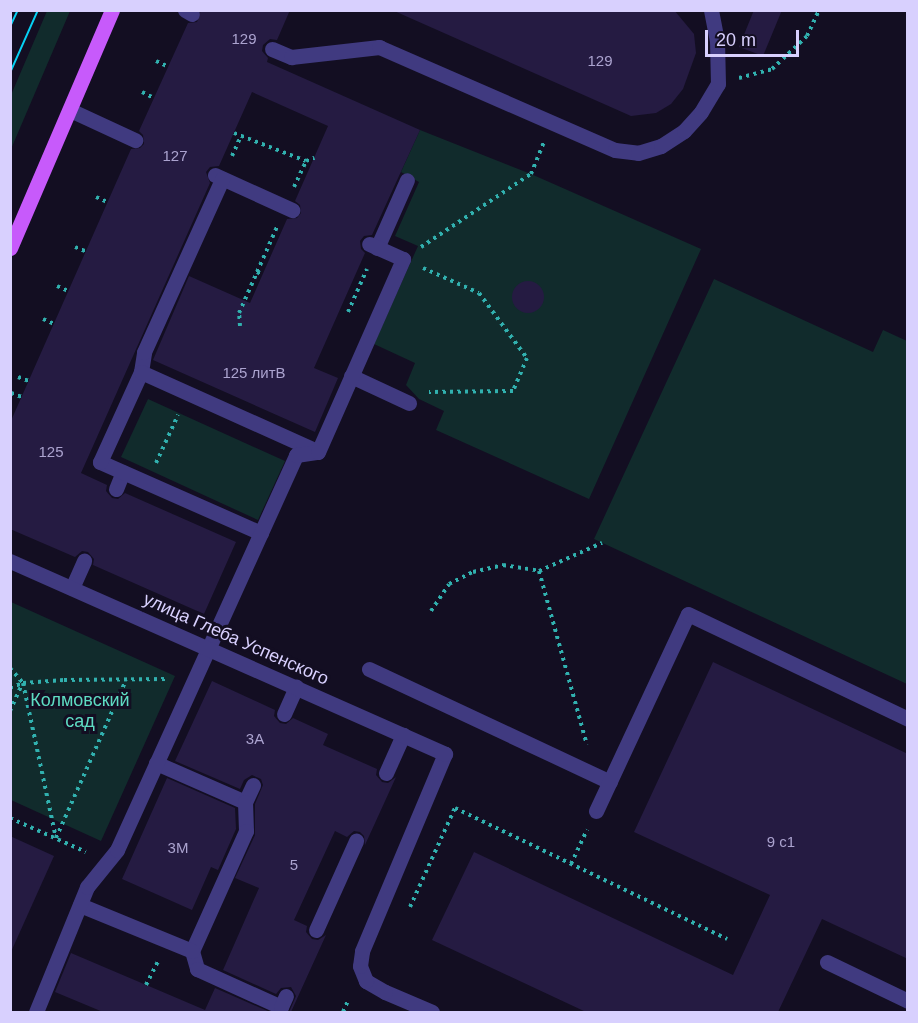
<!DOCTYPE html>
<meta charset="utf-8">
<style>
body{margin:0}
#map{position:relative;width:918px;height:1023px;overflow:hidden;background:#130e22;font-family:Arial,sans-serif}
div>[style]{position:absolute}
.green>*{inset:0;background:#112b2c}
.building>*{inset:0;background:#251b42}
.round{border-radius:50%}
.path>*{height:4px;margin-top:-2px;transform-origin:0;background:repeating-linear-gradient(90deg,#31b1af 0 3px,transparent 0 7.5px)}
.lane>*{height:15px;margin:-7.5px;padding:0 7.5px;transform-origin:7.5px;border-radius:7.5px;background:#403a80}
.street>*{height:15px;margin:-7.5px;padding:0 7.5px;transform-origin:7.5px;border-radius:7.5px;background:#403a80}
.primary>*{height:15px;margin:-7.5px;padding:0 7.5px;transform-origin:7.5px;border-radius:7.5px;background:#c75afb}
.tram>*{height:1.5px;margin:-0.75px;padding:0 0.75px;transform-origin:0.75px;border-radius:0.75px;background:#06d1f4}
span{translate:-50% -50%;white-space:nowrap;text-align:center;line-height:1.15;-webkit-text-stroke:6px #130e22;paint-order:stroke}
.number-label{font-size:15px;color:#aba3cf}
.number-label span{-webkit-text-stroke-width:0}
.street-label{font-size:18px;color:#d8d0fe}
.park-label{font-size:18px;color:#5edcc3}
.frame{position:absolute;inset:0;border:12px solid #d8d0fe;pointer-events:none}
.scale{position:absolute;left:705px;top:30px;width:94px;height:27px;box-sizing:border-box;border:3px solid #d8d0fe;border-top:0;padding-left:8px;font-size:18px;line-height:21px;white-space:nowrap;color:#d8d0fe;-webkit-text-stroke:4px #130e22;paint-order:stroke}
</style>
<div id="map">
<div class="green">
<div style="clip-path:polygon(47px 11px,70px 11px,11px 149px,11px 95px)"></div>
<div style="clip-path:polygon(420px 130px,531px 174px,701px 249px,589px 499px,436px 430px,444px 411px,419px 399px,406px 385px,415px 363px,374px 344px,418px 246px,395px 236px,419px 182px,401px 172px)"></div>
<div style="clip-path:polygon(714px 279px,873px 352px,883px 330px,907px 341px,907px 684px,594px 539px)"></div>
<div style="clip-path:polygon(148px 399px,285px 461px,258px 520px,121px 457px)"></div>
<div style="clip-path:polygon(11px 602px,175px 676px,101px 841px,11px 800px)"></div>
</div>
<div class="building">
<div style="clip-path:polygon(201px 10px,290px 10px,277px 40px,270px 39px,263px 45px,262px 51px,268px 58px,267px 62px,420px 130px,372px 235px,364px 236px,360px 241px,361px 249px,365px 253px,314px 368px,338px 378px,315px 432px,153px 360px,189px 276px,250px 303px,287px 219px,297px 218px,301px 213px,300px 205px,295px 201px,328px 126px,252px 92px,219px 166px,210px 167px,206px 172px,210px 183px,81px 473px,107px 485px,106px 491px,112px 498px,118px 499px,125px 493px,236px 542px,204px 614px,93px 565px,94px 559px,88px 552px,82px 551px,75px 557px,10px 529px,10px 423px,131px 149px,140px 148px,144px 144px,143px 135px,139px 131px,188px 23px,197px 22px)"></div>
<div style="clip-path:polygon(392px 10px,674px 10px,694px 34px,696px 53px,683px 89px,671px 104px,656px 113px,631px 116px)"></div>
<div style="clip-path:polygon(754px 10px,782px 10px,763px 56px,739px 47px)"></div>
<div class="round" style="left:512px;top:281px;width:32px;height:32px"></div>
<div style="clip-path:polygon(713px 662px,908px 754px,908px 959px,822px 919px,778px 1012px,586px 1012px,432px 940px,474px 852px,733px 975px,770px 895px,634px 832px)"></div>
<div style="clip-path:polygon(212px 681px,275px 710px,274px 716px,280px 723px,286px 724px,293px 718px,328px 734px,323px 745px,377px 769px,376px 775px,382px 782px,388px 783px,396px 777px,365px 845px,364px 836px,360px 832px,354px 831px,347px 837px,335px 831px,294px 920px,307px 926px,306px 932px,312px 939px,318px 940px,326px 935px,291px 1012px,289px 1012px,296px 996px,291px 987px,281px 988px,276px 994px,223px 970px,259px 888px,235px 878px,255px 835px,255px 804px,263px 785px,261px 779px,252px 775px,244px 780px,240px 789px,175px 761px)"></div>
<div style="clip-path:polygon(167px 778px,235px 808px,236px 829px,218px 870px,211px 867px,192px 910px,122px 879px)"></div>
<div style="clip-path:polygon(10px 836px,54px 856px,10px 954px)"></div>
<div style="clip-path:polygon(71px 953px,205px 1010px,215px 988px,270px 1012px,103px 1012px,55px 992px)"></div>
</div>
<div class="path">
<div style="left:156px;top:61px;width:14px;rotate:25deg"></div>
<div style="left:739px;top:78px;width:34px;rotate:-15deg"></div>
<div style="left:772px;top:69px;width:48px;rotate:-43.3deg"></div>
<div style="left:807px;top:36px;width:29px;rotate:-65deg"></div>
<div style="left:142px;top:92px;width:13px;rotate:27deg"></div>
<div style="left:234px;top:133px;width:77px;rotate:21.3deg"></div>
<div style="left:232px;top:156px;width:22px;rotate:-66deg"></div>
<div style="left:294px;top:187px;width:29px;rotate:-65deg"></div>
<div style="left:306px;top:161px;width:9px;rotate:-21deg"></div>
<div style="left:96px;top:197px;width:12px;rotate:24deg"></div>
<div style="left:75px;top:247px;width:11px;rotate:22deg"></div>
<div style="left:421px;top:247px;width:132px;rotate:-33.6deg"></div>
<div style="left:531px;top:174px;width:35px;rotate:-68deg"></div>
<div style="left:423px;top:268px;width:61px;rotate:24.1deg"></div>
<div style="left:479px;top:293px;width:81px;rotate:53.6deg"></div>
<div style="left:527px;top:358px;width:36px;rotate:113deg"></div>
<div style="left:513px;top:391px;width:84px;rotate:179.3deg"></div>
<div style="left:257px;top:272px;width:7px;rotate:27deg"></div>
<div style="left:57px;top:286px;width:12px;rotate:24deg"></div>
<div style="left:348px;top:312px;width:47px;rotate:-66.2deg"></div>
<div style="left:43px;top:319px;width:12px;rotate:24deg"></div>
<div style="left:240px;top:326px;width:13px;rotate:-94deg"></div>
<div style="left:239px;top:313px;width:94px;rotate:-66.2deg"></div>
<div style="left:18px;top:377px;width:12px;rotate:20deg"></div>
<div style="left:11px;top:393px;width:12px;rotate:20deg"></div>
<div style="left:156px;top:463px;width:53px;rotate:-65.4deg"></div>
<div style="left:539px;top:571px;width:180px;rotate:74.6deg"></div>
<div style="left:431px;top:611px;width:32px;rotate:-56deg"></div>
<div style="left:449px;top:584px;width:27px;rotate:-27deg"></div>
<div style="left:473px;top:572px;width:31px;rotate:-13deg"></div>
<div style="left:503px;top:565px;width:36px;rotate:9deg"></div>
<div style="left:539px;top:571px;width:69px;rotate:-24deg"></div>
<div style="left:10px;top:668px;width:20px;rotate:49deg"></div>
<div style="left:23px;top:683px;width:158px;rotate:78deg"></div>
<div style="left:56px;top:838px;width:173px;rotate:-66.1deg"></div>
<div style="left:10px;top:688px;width:14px;rotate:-21deg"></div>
<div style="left:23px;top:683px;width:41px;rotate:-4.2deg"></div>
<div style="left:64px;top:680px;width:104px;rotate:-0.6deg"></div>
<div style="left:10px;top:711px;width:30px;rotate:-66deg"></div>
<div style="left:10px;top:818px;width:83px;rotate:24.1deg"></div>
<div style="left:571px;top:864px;width:38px;rotate:-65deg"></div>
<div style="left:410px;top:907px;width:109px;rotate:-65.6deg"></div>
<div style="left:455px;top:808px;width:302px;rotate:25.7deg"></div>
<div style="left:146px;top:985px;width:27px;rotate:-63deg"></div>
<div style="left:343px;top:1012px;width:12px;rotate:-66deg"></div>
</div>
<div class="lane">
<div style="left:185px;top:10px;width:8px;rotate:30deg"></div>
<div style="left:272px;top:49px;width:21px;rotate:23deg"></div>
<div style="left:291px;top:57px;width:89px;rotate:-6.5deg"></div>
<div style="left:379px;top:47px;width:257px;rotate:23.6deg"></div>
<div style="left:615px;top:150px;width:23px;rotate:7deg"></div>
<div style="left:638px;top:153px;width:24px;rotate:-17deg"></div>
<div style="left:661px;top:146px;width:27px;rotate:-33deg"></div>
<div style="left:684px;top:131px;width:25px;rotate:-48deg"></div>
<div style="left:701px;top:112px;width:33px;rotate:-59deg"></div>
<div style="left:718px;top:84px;width:43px;rotate:-91.3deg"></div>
<div style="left:717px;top:41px;width:32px;rotate:-101deg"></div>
<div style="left:70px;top:110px;width:72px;rotate:24.8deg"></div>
<div style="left:215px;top:175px;width:85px;rotate:24.4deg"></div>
<div style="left:377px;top:248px;width:74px;rotate:-66.2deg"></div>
<div style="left:141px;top:372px;width:20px;rotate:-81deg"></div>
<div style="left:144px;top:352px;width:190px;rotate:-65.7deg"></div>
<div style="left:351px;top:376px;width:64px;rotate:25deg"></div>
<div style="left:116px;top:489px;width:18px;rotate:-68deg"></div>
<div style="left:261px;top:533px;width:176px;rotate:-156.2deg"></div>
<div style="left:100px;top:462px;width:99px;rotate:-65.5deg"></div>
<div style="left:141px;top:372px;width:193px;rotate:24.2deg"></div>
<div style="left:72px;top:588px;width:30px;rotate:-66deg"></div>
<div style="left:369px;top:669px;width:266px;rotate:25.1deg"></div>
<div style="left:284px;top:714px;width:30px;rotate:-66deg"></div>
<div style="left:156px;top:763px;width:97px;rotate:23.7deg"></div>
<div style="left:386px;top:773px;width:42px;rotate:-65.9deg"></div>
<div style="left:253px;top:785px;width:19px;rotate:115deg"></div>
<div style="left:245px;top:802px;width:29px;rotate:88deg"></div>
<div style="left:246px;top:831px;width:132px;rotate:114.2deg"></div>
<div style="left:192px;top:951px;width:19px;rotate:74deg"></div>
<div style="left:197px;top:969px;width:92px;rotate:24.3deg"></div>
<div style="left:281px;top:1007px;width:12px;rotate:-66deg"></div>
<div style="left:596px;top:811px;width:217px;rotate:-65deg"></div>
<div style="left:688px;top:614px;width:244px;rotate:25.5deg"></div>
<div style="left:80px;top:905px;width:121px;rotate:22.3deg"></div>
<div style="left:316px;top:930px;width:98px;rotate:-65.8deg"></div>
<div style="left:827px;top:962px;width:90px;rotate:25.7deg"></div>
<div style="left:36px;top:1012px;width:135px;rotate:-67.8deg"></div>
<div style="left:87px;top:887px;width:48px;rotate:-51deg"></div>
<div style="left:117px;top:850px;width:434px;rotate:-65.6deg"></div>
<div style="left:296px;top:455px;width:22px;rotate:-8deg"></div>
<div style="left:318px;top:452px;width:211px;rotate:-66.2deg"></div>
<div style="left:403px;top:259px;width:37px;rotate:-156deg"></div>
<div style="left:432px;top:1012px;width:51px;rotate:-156.9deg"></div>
<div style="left:385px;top:992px;width:22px;rotate:-150deg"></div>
<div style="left:366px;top:981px;width:16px;rotate:-112deg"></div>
<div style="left:360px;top:966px;width:15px;rotate:-82deg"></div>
<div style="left:362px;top:951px;width:214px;rotate:-67.2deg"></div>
</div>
<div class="street">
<div style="left:10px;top:561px;width:476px;rotate:23.9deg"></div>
</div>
<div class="primary">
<div style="left:10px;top:248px;width:259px;rotate:-66.8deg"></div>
</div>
<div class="tram">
<div style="left:10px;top:27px;width:19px;rotate:-65deg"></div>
<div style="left:10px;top:73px;width:69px;rotate:-66deg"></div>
</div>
<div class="number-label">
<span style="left:244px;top:39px">129</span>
<span style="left:600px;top:61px">129</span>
<span style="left:175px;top:156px">127</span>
<span style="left:254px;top:373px">125 литВ</span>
<span style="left:51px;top:452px">125</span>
<span style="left:255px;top:739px">3А</span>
<span style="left:781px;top:842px">9 с1</span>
<span style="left:178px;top:848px">3М</span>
<span style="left:294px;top:865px">5</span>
</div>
<div class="street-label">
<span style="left:236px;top:639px;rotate:24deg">улица Глеба Успенского</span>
</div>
<div class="park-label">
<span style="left:80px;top:711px">Колмовский<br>сад</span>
</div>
<div class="frame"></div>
<div class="scale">20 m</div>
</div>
